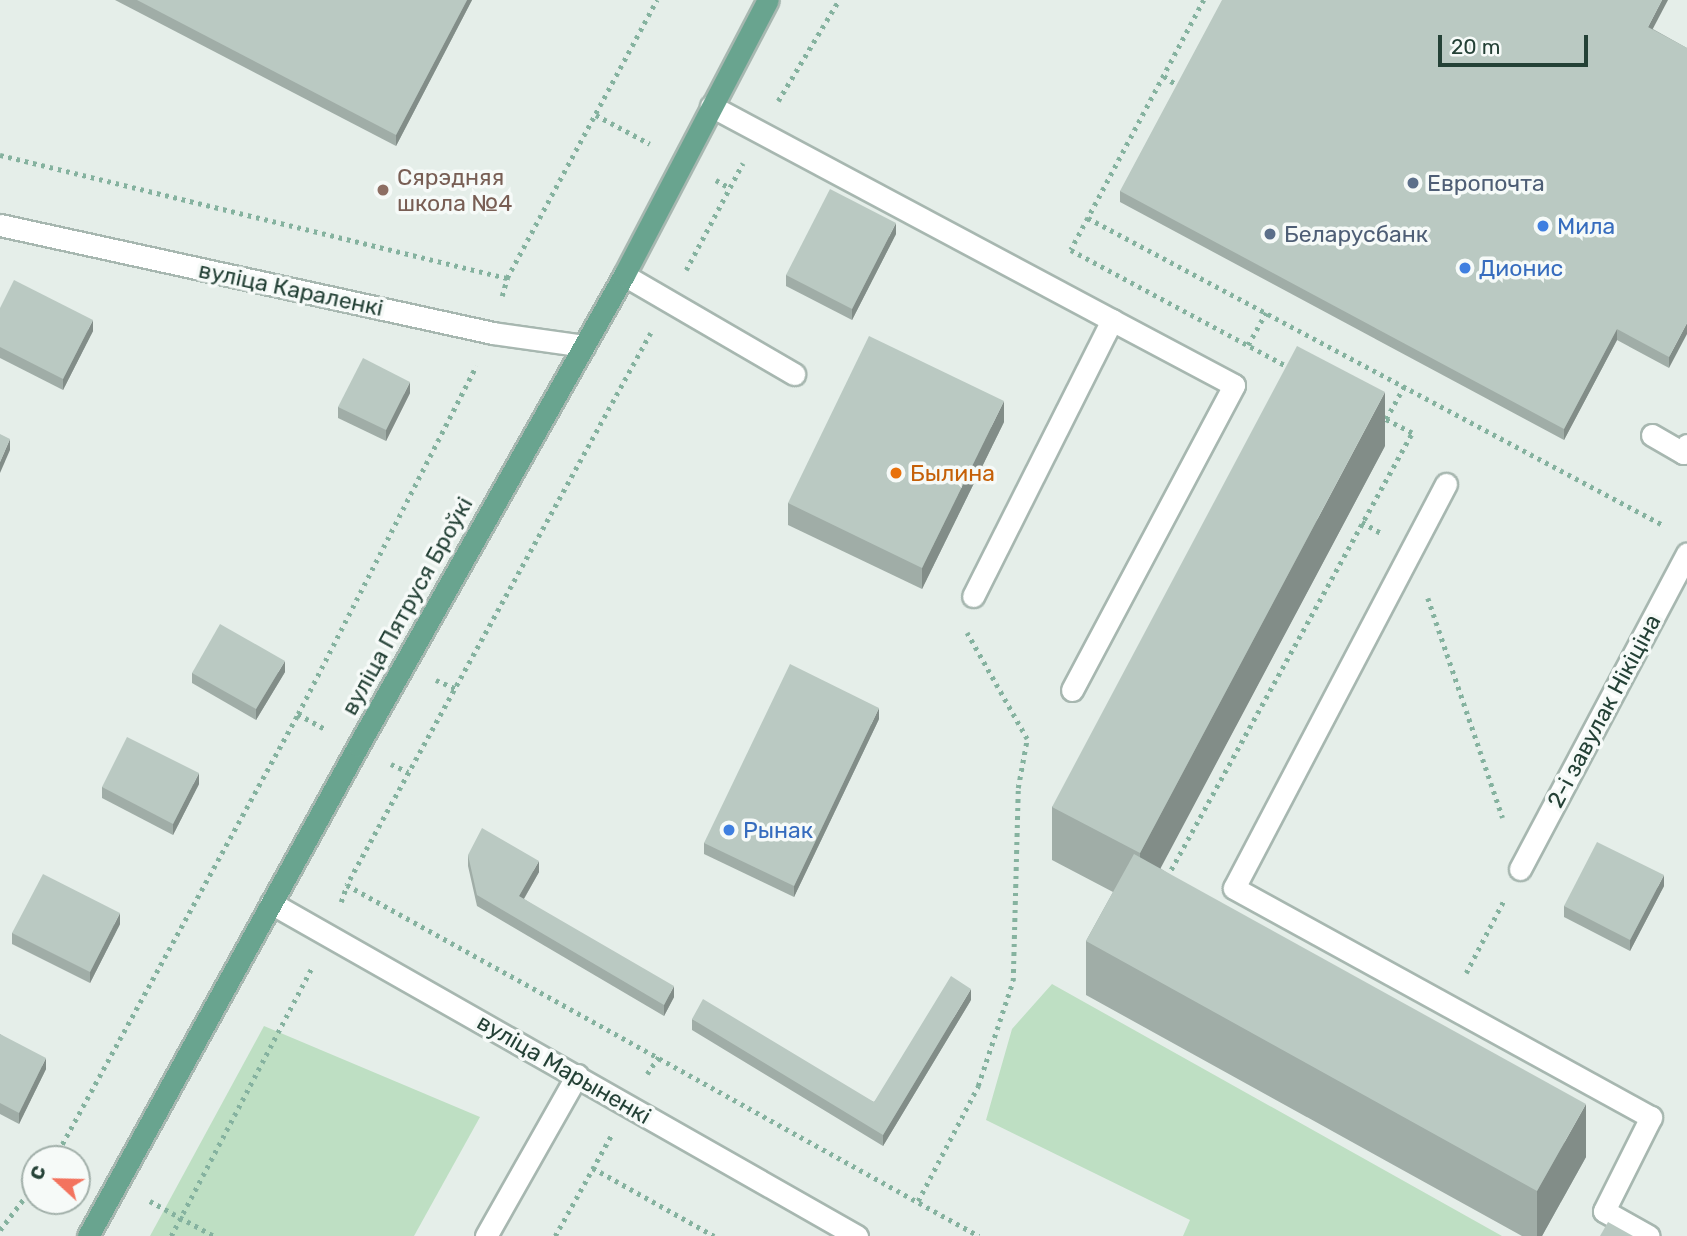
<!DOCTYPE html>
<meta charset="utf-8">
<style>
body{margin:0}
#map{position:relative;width:1687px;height:1236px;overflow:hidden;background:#e5eee9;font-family:Rubik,sans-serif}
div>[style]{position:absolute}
.green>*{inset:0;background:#bedfc3}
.path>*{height:4.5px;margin-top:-2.25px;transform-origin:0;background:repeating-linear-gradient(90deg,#85b29f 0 3.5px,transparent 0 8.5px)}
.roads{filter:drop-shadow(2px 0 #a7b7b0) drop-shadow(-2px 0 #a7b7b0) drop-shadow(0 2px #a7b7b0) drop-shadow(0 -2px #a7b7b0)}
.minor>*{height:21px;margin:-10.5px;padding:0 10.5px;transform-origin:10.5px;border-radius:10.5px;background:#fff}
.major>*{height:21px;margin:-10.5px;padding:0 10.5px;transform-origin:10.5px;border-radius:10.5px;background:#69a48f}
.wall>*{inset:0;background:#a0ada7}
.shaded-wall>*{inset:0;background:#828d88}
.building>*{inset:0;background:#bac9c2}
.dots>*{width:19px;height:19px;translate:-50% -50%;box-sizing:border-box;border:4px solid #f6faf8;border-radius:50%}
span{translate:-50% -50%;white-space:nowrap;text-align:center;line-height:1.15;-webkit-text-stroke:7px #f6faf8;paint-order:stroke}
.education-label{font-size:23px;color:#785e54}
.left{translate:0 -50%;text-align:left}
.service-label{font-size:23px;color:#4e5e75}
.shop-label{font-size:23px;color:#366cbe}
.street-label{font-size:23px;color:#244136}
.food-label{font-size:23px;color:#c56008}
.north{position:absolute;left:21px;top:1145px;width:70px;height:70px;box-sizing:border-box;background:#f6faf8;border:2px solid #a2b0aa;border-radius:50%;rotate:292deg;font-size:19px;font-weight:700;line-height:28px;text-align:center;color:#244136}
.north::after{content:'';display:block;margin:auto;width:24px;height:32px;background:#f3735e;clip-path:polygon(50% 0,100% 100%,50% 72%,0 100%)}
.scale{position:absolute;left:1438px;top:35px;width:150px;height:32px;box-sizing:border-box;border:4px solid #244136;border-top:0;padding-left:9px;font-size:21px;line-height:24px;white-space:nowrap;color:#244136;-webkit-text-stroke:5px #f6faf8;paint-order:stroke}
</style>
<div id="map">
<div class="green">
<div style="clip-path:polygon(1052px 984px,1502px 1236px,1183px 1236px,1190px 1220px,986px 1120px,1012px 1029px)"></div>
<div style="clip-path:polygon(264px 1026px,480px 1117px,414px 1236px,150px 1236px)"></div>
</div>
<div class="path">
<div style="left:1204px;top:0;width:247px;rotate:118deg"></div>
<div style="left:1088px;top:218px;width:652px;rotate:28.1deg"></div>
<div style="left:1164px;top:76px;width:19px;rotate:35deg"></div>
<div style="left:778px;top:101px;width:118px;rotate:-58.9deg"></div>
<div style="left:596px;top:115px;width:61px;rotate:28.2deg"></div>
<div style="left:0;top:155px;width:522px;rotate:13.64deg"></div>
<div style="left:716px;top:180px;width:16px;rotate:30deg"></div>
<div style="left:1088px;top:218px;width:36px;rotate:118deg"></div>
<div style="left:1071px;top:250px;width:249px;rotate:28.3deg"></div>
<div style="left:686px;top:270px;width:121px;rotate:-62deg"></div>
<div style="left:502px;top:296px;width:19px;rotate:-74deg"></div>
<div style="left:507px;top:278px;width:316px;rotate:-61.7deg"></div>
<div style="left:651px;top:333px;width:630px;rotate:118.84deg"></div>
<div style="left:347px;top:885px;width:723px;rotate:29.05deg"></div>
<div style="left:1248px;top:345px;width:37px;rotate:-61deg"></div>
<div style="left:1386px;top:419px;width:37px;rotate:-61deg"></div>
<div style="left:1362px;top:522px;width:22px;rotate:30deg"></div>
<div style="left:1428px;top:598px;width:232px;rotate:71.2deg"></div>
<div style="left:436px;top:680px;width:21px;rotate:23deg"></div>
<div style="left:298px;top:714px;width:31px;rotate:29deg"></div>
<div style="left:391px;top:764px;width:19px;rotate:25deg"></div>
<div style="left:1167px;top:877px;width:507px;rotate:-61.11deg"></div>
<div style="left:1412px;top:433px;width:35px;rotate:-153deg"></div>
<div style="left:341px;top:902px;width:18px;rotate:-71deg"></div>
<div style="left:1466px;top:973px;width:82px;rotate:-62.5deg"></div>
<div style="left:647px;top:1074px;width:22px;rotate:-56deg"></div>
<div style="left:59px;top:1152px;width:15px;rotate:28deg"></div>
<div style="left:54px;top:1159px;width:508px;rotate:-61.26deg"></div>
<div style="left:298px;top:714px;width:391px;rotate:-62.9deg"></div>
<div style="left:593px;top:1168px;width:139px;rotate:29.3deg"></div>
<div style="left:150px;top:1201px;width:73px;rotate:28.7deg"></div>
<div style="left:918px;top:1201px;width:130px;rotate:-62.4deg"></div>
<div style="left:978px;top:1086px;width:111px;rotate:-71.6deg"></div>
<div style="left:1013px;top:981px;width:193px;rotate:-88.5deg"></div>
<div style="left:1018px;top:788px;width:50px;rotate:-79.6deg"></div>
<div style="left:1027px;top:739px;width:122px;rotate:-119.5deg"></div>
<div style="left:0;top:1230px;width:58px;rotate:-52.7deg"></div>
<div style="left:171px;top:1236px;width:304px;rotate:-62.3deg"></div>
<div style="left:555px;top:1236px;width:115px;rotate:-60.8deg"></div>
</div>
<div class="roads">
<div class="minor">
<div style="left:711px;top:106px;width:455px;rotate:28.1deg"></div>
<div style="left:1112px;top:320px;width:309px;rotate:116.7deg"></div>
<div style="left:0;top:225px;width:505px;rotate:12.36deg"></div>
<div style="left:493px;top:333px;width:92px;rotate:8.1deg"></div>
<div style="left:624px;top:275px;width:197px;rotate:30.2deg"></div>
<div style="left:1652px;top:435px;width:36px;rotate:30deg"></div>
<div style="left:1683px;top:453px;width:9px;rotate:-63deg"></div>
<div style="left:1446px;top:484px;width:456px;rotate:117.7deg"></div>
<div style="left:1234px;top:888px;width:476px;rotate:28.8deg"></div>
<div style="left:1651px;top:1117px;width:105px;rotate:116.6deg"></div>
<div style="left:1604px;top:1211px;width:51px;rotate:29.1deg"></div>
<div style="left:1072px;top:690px;width:345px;rotate:-62deg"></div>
<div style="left:1234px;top:385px;width:138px;rotate:-152deg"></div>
<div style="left:1520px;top:869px;width:357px;rotate:-62.1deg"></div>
<div style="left:271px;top:903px;width:674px;rotate:29.61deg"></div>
<div style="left:486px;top:1236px;width:185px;rotate:-60.5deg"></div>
</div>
<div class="major">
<div style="left:88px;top:1236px;width:559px;rotate:-61.14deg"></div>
<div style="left:358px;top:746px;width:541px;rotate:-60.54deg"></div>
<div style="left:624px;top:275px;width:310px;rotate:-62.4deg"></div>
</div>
</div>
<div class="wall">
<div style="clip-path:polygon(115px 0,472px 0,396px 146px)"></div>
<div style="clip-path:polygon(1653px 29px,1687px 48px,1669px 368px,1617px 340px,1564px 440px,1120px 202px,1120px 191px)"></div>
<div style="clip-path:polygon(896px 234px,852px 320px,786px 286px,786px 275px)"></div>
<div style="clip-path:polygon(0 308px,93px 331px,63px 390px,0 358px)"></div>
<div style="clip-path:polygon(410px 393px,386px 441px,338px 418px,338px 407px)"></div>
<div style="clip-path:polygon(1004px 422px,922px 589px,788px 525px,788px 503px)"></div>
<div style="clip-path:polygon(1385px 446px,1160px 868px,1586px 1157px,1542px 1236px,1522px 1236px,1086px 995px,1086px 941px,1113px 892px,1052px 860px,1052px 807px)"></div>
<div style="clip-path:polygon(285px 672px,256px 720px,192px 683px,192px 673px)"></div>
<div style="clip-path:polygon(879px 719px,794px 897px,704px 854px,704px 843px)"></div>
<div style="clip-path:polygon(199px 784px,173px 835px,102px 798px,102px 787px)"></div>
<div style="clip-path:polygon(468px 855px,539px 872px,524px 899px,674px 997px,664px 1016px,477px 906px,468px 866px)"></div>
<div style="clip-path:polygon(1664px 886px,1630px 951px,1564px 917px,1564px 906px)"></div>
<div style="clip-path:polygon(120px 924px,90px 983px,12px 944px,12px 933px)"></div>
<div style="clip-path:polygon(971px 1000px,883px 1146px,692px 1030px,692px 1019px,874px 1102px)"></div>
<div style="clip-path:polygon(0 1034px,46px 1069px,19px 1124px,0 1114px)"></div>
</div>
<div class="shaded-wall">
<div style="clip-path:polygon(467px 0,472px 0,396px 146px,396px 135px)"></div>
<div style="clip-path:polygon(1662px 0,1668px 0,1648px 38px,1648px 27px)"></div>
<div style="clip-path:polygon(896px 223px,896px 234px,852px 320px,852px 309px)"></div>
<div style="clip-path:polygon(93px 320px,93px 331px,63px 390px,63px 379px)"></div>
<div style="clip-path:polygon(1687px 323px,1687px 334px,1669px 368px,1669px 357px)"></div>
<div style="clip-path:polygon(1617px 329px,1617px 340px,1564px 440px,1564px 429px)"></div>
<div style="clip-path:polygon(410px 382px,410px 393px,386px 441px,386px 430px)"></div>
<div style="clip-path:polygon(1385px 392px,1385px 446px,1140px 907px,1140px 853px)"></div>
<div style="clip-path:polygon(1004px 401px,1004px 422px,922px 589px,922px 568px)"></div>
<div style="clip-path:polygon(10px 439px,10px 450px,0 473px,0 462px)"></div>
<div style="clip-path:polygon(285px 661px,285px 672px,256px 720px,256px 709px)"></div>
<div style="clip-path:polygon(879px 708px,879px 719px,794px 897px,794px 886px)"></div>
<div style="clip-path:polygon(199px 773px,199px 784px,173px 835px,173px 824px)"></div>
<div style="clip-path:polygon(539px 861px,539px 872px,519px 907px,519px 896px)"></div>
<div style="clip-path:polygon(1664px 875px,1664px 886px,1630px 951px,1630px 940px)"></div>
<div style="clip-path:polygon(120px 913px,120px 924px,90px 983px,90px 972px)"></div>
<div style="clip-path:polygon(674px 986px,674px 997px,664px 1016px,664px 1005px)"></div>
<div style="clip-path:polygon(971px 989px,971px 1000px,883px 1146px,883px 1135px)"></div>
<div style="clip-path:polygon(46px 1058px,46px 1069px,19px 1124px,19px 1113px)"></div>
<div style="clip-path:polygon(1586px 1104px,1586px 1157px,1542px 1236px,1537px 1236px,1537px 1191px)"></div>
</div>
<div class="building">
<div style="clip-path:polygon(137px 0,467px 0,396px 135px)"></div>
<div style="clip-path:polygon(1222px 0,1662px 0,1648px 27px,1687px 48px,1687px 323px,1669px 357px,1617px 329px,1564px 429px,1120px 191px)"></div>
<div style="clip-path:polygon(830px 189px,896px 223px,852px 309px,786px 275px)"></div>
<div style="clip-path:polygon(14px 280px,93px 320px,63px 379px,0 347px,0 308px)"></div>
<div style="clip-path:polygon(869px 336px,1004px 401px,922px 568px,788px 503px)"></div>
<div style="clip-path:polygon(1297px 346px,1385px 392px,1140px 853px,1052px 807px)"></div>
<div style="clip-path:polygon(363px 358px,410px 382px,386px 430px,338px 407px)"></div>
<div style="clip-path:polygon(0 434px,10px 439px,0 462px)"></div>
<div style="clip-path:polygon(220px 624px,285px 661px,256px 709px,192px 673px)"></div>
<div style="clip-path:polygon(790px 664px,879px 708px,794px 886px,704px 843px)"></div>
<div style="clip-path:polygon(127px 737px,199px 773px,173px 824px,102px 787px)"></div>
<div style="clip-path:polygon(482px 828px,539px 861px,519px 896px,674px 986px,664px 1005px,477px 895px,468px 855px)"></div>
<div style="clip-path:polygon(1597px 842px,1664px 875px,1630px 940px,1564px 906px)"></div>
<div style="clip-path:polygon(1134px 854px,1586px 1104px,1537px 1191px,1086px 941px)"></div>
<div style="clip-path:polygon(43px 874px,120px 913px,90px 972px,12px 933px)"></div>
<div style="clip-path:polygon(951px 976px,971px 989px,883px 1135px,692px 1019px,703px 999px,874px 1102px)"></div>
<div style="clip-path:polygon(0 1034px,46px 1058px,19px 1113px,0 1103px)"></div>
<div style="clip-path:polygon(1608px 1222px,1633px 1236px,1600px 1236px)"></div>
</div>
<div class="dots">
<div style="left:1413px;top:183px;background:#5c6f8a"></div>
<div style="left:383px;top:190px;background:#8d6e63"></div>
<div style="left:1543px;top:226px;background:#3f7fe0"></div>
<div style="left:1270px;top:234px;background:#5c6f8a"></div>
<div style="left:1465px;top:268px;background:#3f7fe0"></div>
<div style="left:896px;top:473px;background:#e8710a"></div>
<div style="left:729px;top:830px;background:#3f7fe0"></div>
</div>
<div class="education-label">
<span class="left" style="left:397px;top:190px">Сярэдняя<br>школа №4</span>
</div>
<div class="service-label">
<span class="left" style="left:1427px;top:183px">Европочта</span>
<span class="left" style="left:1284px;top:234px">Беларусбанк</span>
</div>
<div class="shop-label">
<span class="left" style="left:1557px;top:226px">Мила</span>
<span class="left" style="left:1479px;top:268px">Дионис</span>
<span class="left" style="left:743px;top:830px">Рынак</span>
</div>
<div class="street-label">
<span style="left:291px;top:289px;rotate:12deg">вуліца Караленкі</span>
<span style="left:407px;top:606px;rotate:-61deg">вуліца Пятруся Броўкі</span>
<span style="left:1604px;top:711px;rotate:-62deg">2-і завулак Нікіціна</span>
<span style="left:564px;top:1069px;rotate:30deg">вуліца Марыненкі</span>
</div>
<div class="food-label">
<span class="left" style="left:910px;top:473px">Былина</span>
</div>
<div class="north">С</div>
<div class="scale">20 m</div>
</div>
